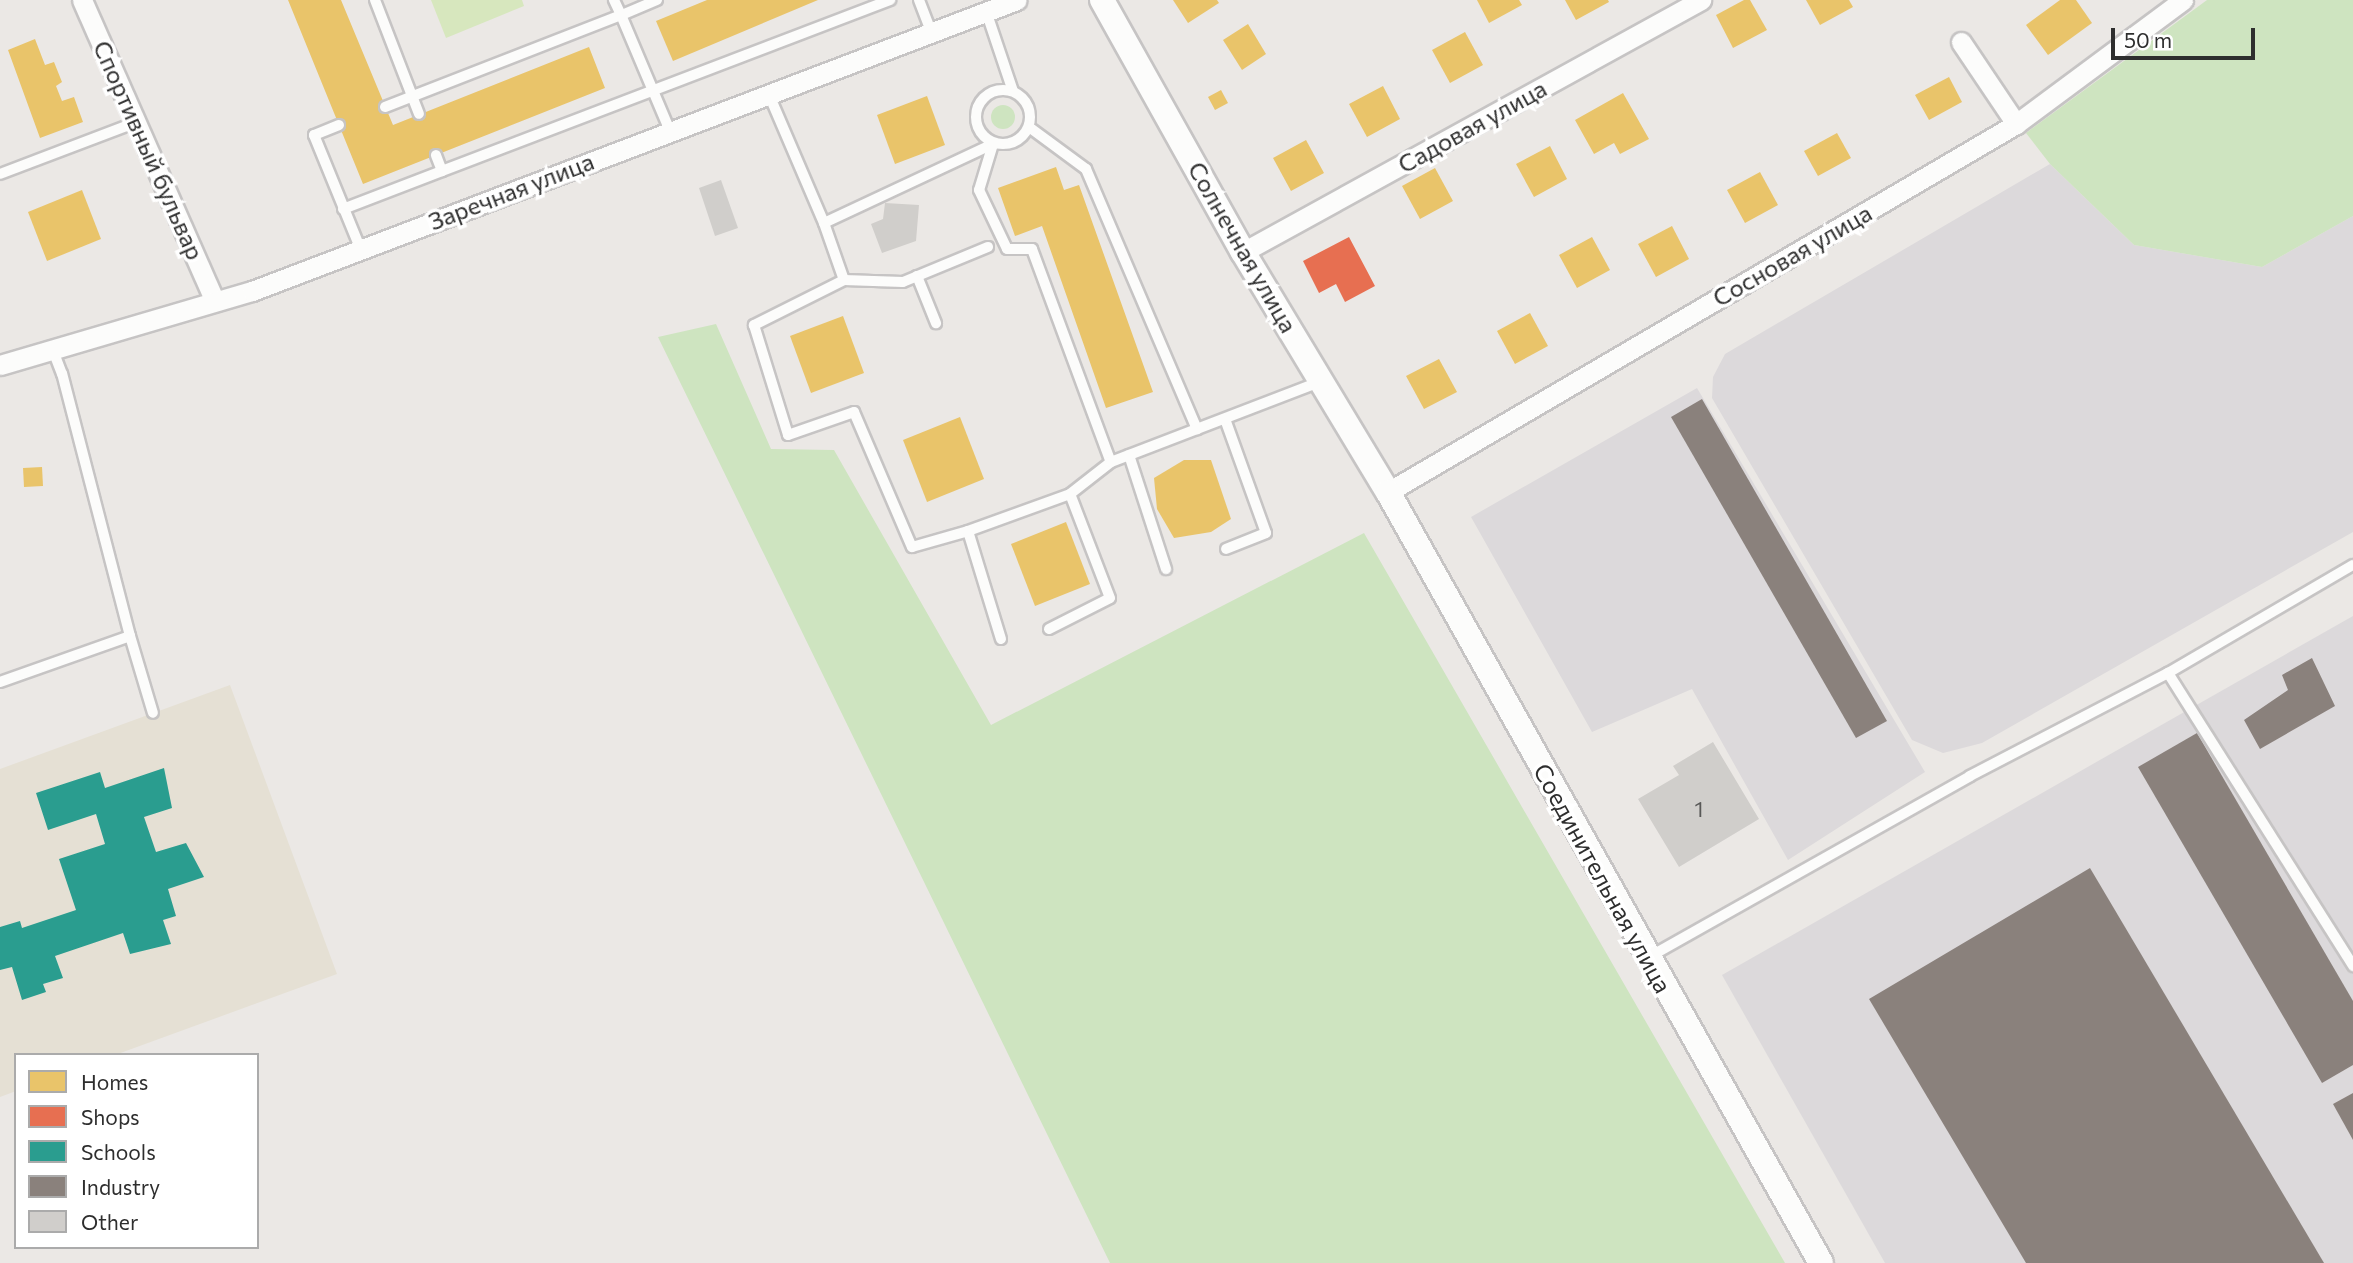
<!DOCTYPE html>
<meta charset="utf-8">
<style>
body{margin:0}
#map{position:relative;width:2353px;height:1263px;overflow:hidden;background:#ebe8e5;font-family:Commissioner,sans-serif}
div>[style]{position:absolute}
.industrial>*{inset:0;background:#dcd9db}
.education>*{inset:0;background:#e5e0d4}
.green>*{inset:0;background:#cee4c0}
.round{border-radius:50%}
.pitch>*{inset:0;background:#d7e7be}
.homes>*{inset:0;background:#e9c46a}
.shops>*{inset:0;background:#e76f51}
.schools>*{inset:0;background:#2a9d8f}
.industry>*{inset:0;background:#8a817c}
.building>*{inset:0;background:#d0cecb}
.roads{filter:drop-shadow(2px 0 #c6c4c4) drop-shadow(-2px 0 #c6c4c4) drop-shadow(0 2px #c6c4c4) drop-shadow(0 -2px #c6c4c4)}
.service>*{height:10px;margin:-5px;padding:0 5px;transform-origin:5px;border-radius:5px;background:#fcfcfb}
.service>.ring{margin:-5px;padding:0;box-sizing:content-box;background:none;border:10px solid #fcfcfb;border-radius:50%}
.minor>*{height:19px;margin:-9.5px;padding:0 9.5px;transform-origin:9.5px;border-radius:9.5px;background:#fcfcfb}
.tertiary>*{height:24px;margin:-12px;padding:0 12px;transform-origin:12px;border-radius:12px;background:#fcfcfb}
span{translate:-50% -50%;white-space:nowrap;text-align:center;line-height:1.15;-webkit-text-stroke:7px #fff;paint-order:stroke}
.number-label{font-size:21px;color:#585857}
.number-label span{-webkit-text-stroke-width:0}
.street-label{font-size:24px;color:#2e2e2e}
.legend{position:absolute;left:14px;top:1053px;width:245px;height:196px;box-sizing:border-box;background:#fff;border:2px solid #ababab;margin:0;padding:9px 12px;list-style:none;font-size:21px;color:#2e2e2e}
.legend li{display:flex;align-items:center;gap:14px;height:35px}
.legend b{width:35px;border:2px solid #ababab}
.scale{position:absolute;left:2111px;top:28px;width:144px;height:32px;box-sizing:border-box;border:4px solid #2e2e2e;border-top:0;padding-left:9px;font-size:21px;line-height:24px;white-space:nowrap;color:#2e2e2e;-webkit-text-stroke:5px #fff;paint-order:stroke}
</style>
<div id="map">
<div class="industrial">
<div style="clip-path:polygon(2050px 164px,2134px 245px,2262px 267px,2353px 216px,2353px 532px,1982px 743px,1943px 753px,1912px 740px,1712px 398px,1713px 377px,1725px 354px)"></div>
<div style="clip-path:polygon(1697px 388px,1925px 772px,1788px 860px,1692px 689px,1592px 732px,1471px 517px)"></div>
<div style="clip-path:polygon(2353px 616px,2353px 1263px,1885px 1263px,1722px 975px)"></div>
</div>
<div class="education">
<div style="clip-path:polygon(230px 685px,337px 974px,115px 1055px,16px 1055px,16px 1091px,0 1097px,0 769px)"></div>
</div>
<div class="green">
<div style="clip-path:polygon(2207px 0,2353px 0,2353px 216px,2262px 267px,2134px 245px,2050px 164px,2026px 133px)"></div>
<div class="round" style="left:991px;top:105px;width:24px;height:24px"></div>
<div style="clip-path:polygon(716px 324px,771px 449px,834px 450px,991px 725px,1364px 533px,1785px 1263px,1110px 1263px,658px 337px)"></div>
</div>
<div class="pitch">
<div style="clip-path:polygon(431px 0,522px 0,524px 6px,446px 38px)"></div>
</div>
<div class="homes">
<div style="clip-path:polygon(288px 0,341px 0,393px 125px,589px 47px,605px 88px,363px 184px)"></div>
<div style="clip-path:polygon(707px 0,818px 0,673px 61px,656px 21px)"></div>
<div style="clip-path:polygon(1173px 0,1217px 0,1219px 3px,1188px 23px)"></div>
<div style="clip-path:polygon(1477px 0,1519px 0,1522px 5px,1489px 23px)"></div>
<div style="clip-path:polygon(1565px 0,1608px 0,1609px 2px,1576px 20px)"></div>
<div style="clip-path:polygon(1744px 0,1750px 0,1767px 30px,1733px 48px,1716px 15px)"></div>
<div style="clip-path:polygon(1806px 0,1849px 0,1853px 7px,1820px 25px)"></div>
<div style="clip-path:polygon(2060px 0,2076px 0,2092px 23px,2048px 55px,2026px 25px)"></div>
<div style="clip-path:polygon(1248px 24px,1266px 54px,1242px 70px,1223px 40px)"></div>
<div style="clip-path:polygon(1465px 32px,1483px 65px,1450px 83px,1432px 50px)"></div>
<div style="clip-path:polygon(35px 39px,45px 65px,54px 62px,62px 82px,56px 86px,62px 101px,74px 97px,83px 122px,40px 138px,8px 50px)"></div>
<div style="clip-path:polygon(1949px 77px,1962px 102px,1929px 120px,1915px 95px)"></div>
<div style="clip-path:polygon(1383px 86px,1400px 119px,1367px 137px,1349px 104px)"></div>
<div style="clip-path:polygon(1221px 90px,1228px 103px,1215px 110px,1208px 97px)"></div>
<div style="clip-path:polygon(1623px 93px,1649px 139px,1620px 154px,1614px 143px,1594px 154px,1575px 120px)"></div>
<div style="clip-path:polygon(927px 96px,945px 145px,895px 164px,877px 115px)"></div>
<div style="clip-path:polygon(1837px 133px,1851px 158px,1818px 176px,1804px 151px)"></div>
<div style="clip-path:polygon(1306px 140px,1324px 173px,1291px 191px,1273px 158px)"></div>
<div style="clip-path:polygon(1550px 146px,1567px 179px,1534px 197px,1516px 164px)"></div>
<div style="clip-path:polygon(1056px 167px,1064px 190px,1079px 185px,1153px 392px,1106px 408px,1042px 226px,1015px 236px,998px 188px)"></div>
<div style="clip-path:polygon(1435px 168px,1453px 201px,1420px 219px,1402px 186px)"></div>
<div style="clip-path:polygon(1760px 172px,1778px 205px,1745px 223px,1727px 190px)"></div>
<div style="clip-path:polygon(82px 190px,101px 239px,47px 261px,28px 212px)"></div>
<div style="clip-path:polygon(1672px 226px,1689px 259px,1656px 277px,1638px 244px)"></div>
<div style="clip-path:polygon(1592px 237px,1610px 270px,1577px 288px,1559px 255px)"></div>
<div style="clip-path:polygon(1530px 313px,1548px 346px,1515px 364px,1497px 331px)"></div>
<div style="clip-path:polygon(843px 316px,864px 373px,811px 393px,790px 336px)"></div>
<div style="clip-path:polygon(1439px 359px,1457px 392px,1424px 409px,1406px 376px)"></div>
<div style="clip-path:polygon(960px 417px,984px 479px,927px 502px,903px 440px)"></div>
<div style="clip-path:polygon(1184px 460px,1211px 460px,1231px 519px,1211px 532px,1174px 538px,1157px 509px,1154px 478px)"></div>
<div style="clip-path:polygon(42px 467px,43px 486px,24px 487px,23px 468px)"></div>
<div style="clip-path:polygon(1066px 522px,1090px 584px,1035px 606px,1011px 544px)"></div>
</div>
<div class="shops">
<div style="clip-path:polygon(1349px 237px,1375px 286px,1345px 302px,1336px 284px,1319px 293px,1303px 261px)"></div>
</div>
<div class="schools">
<div style="clip-path:polygon(164px 768px,172px 808px,144px 817px,156px 852px,186px 843px,204px 877px,168px 889px,176px 916px,163px 920px,171px 944px,130px 954px,123px 933px,55px 956px,63px 978px,43px 984px,46px 992px,22px 1000px,12px 967px,0 970px,0 927px,20px 921px,22px 928px,76px 910px,59px 859px,105px 844px,96px 814px,48px 830px,36px 793px,100px 772px,105px 788px)"></div>
</div>
<div class="industry">
<div style="clip-path:polygon(1702px 399px,1887px 721px,1856px 738px,1671px 417px)"></div>
<div style="clip-path:polygon(2312px 658px,2335px 706px,2260px 749px,2244px 720px,2288px 690px,2282px 675px)"></div>
<div style="clip-path:polygon(2197px 733px,2353px 1001px,2353px 1065px,2322px 1083px,2138px 767px)"></div>
<div style="clip-path:polygon(2090px 868px,2324px 1263px,2026px 1263px,1869px 999px)"></div>
<div style="clip-path:polygon(2353px 1093px,2353px 1140px,2333px 1104px)"></div>
</div>
<div class="building">
<div style="clip-path:polygon(721px 180px,738px 228px,715px 236px,699px 188px)"></div>
<div style="clip-path:polygon(885px 203px,919px 205px,916px 241px,882px 253px,871px 224px,883px 219px)"></div>
<div style="clip-path:polygon(1713px 742px,1759px 819px,1679px 867px,1638px 799px,1679px 775px,1673px 766px)"></div>
</div>
<div class="roads">
<div class="service">
<div style="left:375px;top:0;width:122px;rotate:68.9deg"></div>
<div style="left:657px;top:0;width:39px;rotate:157deg"></div>
<div style="left:621px;top:15px;width:126px;rotate:67.1deg"></div>
<div style="left:919px;top:0;width:34px;rotate:69deg"></div>
<div style="left:986px;top:11px;width:84px;rotate:71.4deg"></div>
<div class="ring" style="left:976px;top:90px;width:44px;height:44px"></div>
<div style="left:770px;top:97px;width:137px;rotate:66.8deg"></div>
<div style="left:824px;top:223px;width:187px;rotate:-25.1deg"></div>
<div style="left:385px;top:107px;width:253px;rotate:-21.3deg"></div>
<div style="left:621px;top:15px;width:17px;rotate:-115deg"></div>
<div style="left:339px;top:125px;width:27px;rotate:158deg"></div>
<div style="left:314px;top:135px;width:122px;rotate:67.8deg"></div>
<div style="left:1029px;top:127px;width:71px;rotate:36.4deg"></div>
<div style="left:1086px;top:169px;width:283px;rotate:66.9deg"></div>
<div style="left:993px;top:144px;width:48px;rotate:106.9deg"></div>
<div style="left:979px;top:190px;width:65px;rotate:64.6deg"></div>
<div style="left:1007px;top:249px;width:25px"></div>
<div style="left:1032px;top:249px;width:227px;rotate:69.7deg"></div>
<div style="left:442px;top:171px;width:480px;rotate:-20.9deg"></div>
<div style="left:0;top:174px;width:147px;rotate:-20.8deg"></div>
<div style="left:343px;top:209px;width:106px;rotate:-21deg"></div>
<div style="left:442px;top:171px;width:17px;rotate:-111deg"></div>
<div style="left:824px;top:223px;width:60px;rotate:70.7deg"></div>
<div style="left:844px;top:280px;width:101px;rotate:153.4deg"></div>
<div style="left:754px;top:325px;width:115px;rotate:72.8deg"></div>
<div style="left:788px;top:435px;width:70px;rotate:-19.2deg"></div>
<div style="left:854px;top:412px;width:147px;rotate:66.8deg"></div>
<div style="left:912px;top:547px;width:58px;rotate:-15.9deg"></div>
<div style="left:917px;top:276px;width:51px;rotate:68deg"></div>
<div style="left:844px;top:280px;width:59px;rotate:1.9deg"></div>
<div style="left:903px;top:282px;width:92px;rotate:-22.4deg"></div>
<div style="left:1225px;top:419px;width:121px;rotate:70.2deg"></div>
<div style="left:1266px;top:533px;width:43px;rotate:158.2deg"></div>
<div style="left:1129px;top:455px;width:120px;rotate:72deg"></div>
<div style="left:1049px;top:629px;width:68px;rotate:-26.9deg"></div>
<div style="left:1110px;top:598px;width:111px;rotate:-111deg"></div>
<div style="left:130px;top:636px;width:80px;rotate:73.4deg"></div>
<div style="left:1001px;top:639px;width:113px;rotate:-107deg"></div>
<div style="left:968px;top:531px;width:109px;rotate:-19.9deg"></div>
<div style="left:1070px;top:494px;width:52px;rotate:-38deg"></div>
<div style="left:1111px;top:462px;width:223px;rotate:-21deg"></div>
<div style="left:2168px;top:673px;width:347px;rotate:57.7deg"></div>
<div style="left:0;top:682px;width:138px;rotate:-19.5deg"></div>
<div style="left:130px;top:636px;width:271px;rotate:-104.5deg"></div>
<div style="left:62px;top:374px;width:25px;rotate:-111deg"></div>
<div style="left:1651px;top:956px;width:366px;rotate:-29.4deg"></div>
<div style="left:1970px;top:776px;width:223px;rotate:-27.5deg"></div>
<div style="left:2168px;top:673px;width:214px;rotate:-30.3deg"></div>
</div>
<div class="minor">
<div style="left:82px;top:0;width:329px;rotate:66.2deg"></div>
<div style="left:1961px;top:42px;width:99px;rotate:56.1deg"></div>
<div style="left:1243px;top:252px;width:523px;rotate:-28.82deg"></div>
<div style="left:0;top:365px;width:263px;rotate:-16.4deg"></div>
<div style="left:252px;top:291px;width:818px;rotate:-20.83deg"></div>
<div style="left:1388px;top:492px;width:728px;rotate:-30.37deg"></div>
<div style="left:2016px;top:124px;width:208px;rotate:-36.6deg"></div>
</div>
<div class="tertiary">
<div style="left:1102px;top:0;width:289px;rotate:60.8deg"></div>
<div style="left:1243px;top:252px;width:280px;rotate:58.9deg"></div>
<div style="left:1388px;top:492px;width:884px;rotate:60.68deg"></div>
</div>
</div>
<div class="number-label">
<span style="left:1699px;top:809px">1</span>
</div>
<div class="street-label">
<span style="left:1472px;top:126px;rotate:-29deg">Садовая улица</span>
<span style="left:149px;top:150px;rotate:66deg">Спортивный бульвар</span>
<span style="left:511px;top:191px;rotate:-21deg">Заречная улица</span>
<span style="left:1243px;top:247px;rotate:60deg">Солнечная улица</span>
<span style="left:1792px;top:255px;rotate:-30deg">Сосновая улица</span>
<span style="left:1603px;top:878px;rotate:61deg">Соединительная улица</span>
</div>
<ul class="legend">
<li><b style="height:19px;background:#e9c46a"></b>Homes</li>
<li><b style="height:19px;background:#e76f51"></b>Shops</li>
<li><b style="height:19px;background:#2a9d8f"></b>Schools</li>
<li><b style="height:19px;background:#8a817c"></b>Industry</li>
<li><b style="height:19px;background:#d0cecb"></b>Other</li>
</ul>
<div class="scale">50 m</div>
</div>
